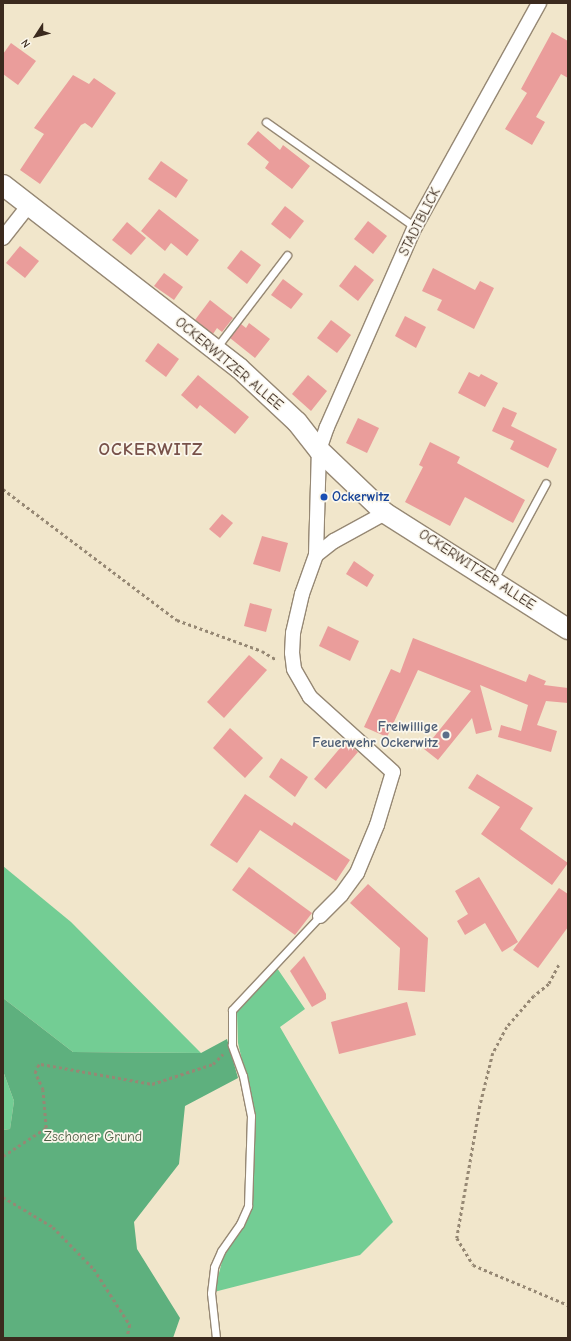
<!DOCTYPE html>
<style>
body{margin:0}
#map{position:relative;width:571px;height:1341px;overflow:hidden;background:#f1e6cb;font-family:"Comic Neue",sans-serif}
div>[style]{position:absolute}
.green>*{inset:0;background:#73cd94}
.forest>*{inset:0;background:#5eb07e}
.building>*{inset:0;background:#ea9d9b}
.path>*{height:2.5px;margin-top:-1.25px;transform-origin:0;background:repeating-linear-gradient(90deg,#968874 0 3px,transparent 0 6px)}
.roads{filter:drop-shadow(1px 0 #968874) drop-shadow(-1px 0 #968874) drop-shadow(0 1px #968874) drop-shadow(0 -1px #968874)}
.lane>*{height:7px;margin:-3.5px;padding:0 3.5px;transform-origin:3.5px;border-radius:3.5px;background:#fff}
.street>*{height:14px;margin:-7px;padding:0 7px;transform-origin:7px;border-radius:7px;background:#fff}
.secondary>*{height:20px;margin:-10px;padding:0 10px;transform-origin:10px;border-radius:10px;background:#fff}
.dots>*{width:11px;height:11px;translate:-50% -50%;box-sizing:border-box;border:2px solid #fbf7ec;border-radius:50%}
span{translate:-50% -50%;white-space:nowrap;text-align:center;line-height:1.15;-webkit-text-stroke:3.5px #fbf7ec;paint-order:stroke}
.street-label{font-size:14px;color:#3b2a1e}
.transit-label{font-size:14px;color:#164399;font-weight:700}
.left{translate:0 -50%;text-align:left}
.service-label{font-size:14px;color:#4e5e75;font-weight:700}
.right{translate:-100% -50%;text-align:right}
.park-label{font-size:14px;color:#4c5b41}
.district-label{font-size:18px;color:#78524a;font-weight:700;letter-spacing:1px}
.frame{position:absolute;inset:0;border:4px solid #3b2a1e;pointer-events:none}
.north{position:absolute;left:16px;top:16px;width:40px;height:40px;-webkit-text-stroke:3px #fbf7ec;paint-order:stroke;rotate:234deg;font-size:11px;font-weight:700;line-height:16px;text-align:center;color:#3b2a1e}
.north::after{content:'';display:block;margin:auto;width:14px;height:18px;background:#3b2a1e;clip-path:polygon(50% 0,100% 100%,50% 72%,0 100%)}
</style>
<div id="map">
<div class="green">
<div style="clip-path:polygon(3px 866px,71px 922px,201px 1053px,73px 1052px,3px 998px)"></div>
<div style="clip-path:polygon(277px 968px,305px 1009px,280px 1027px,393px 1222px,360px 1255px,214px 1292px,224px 1254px,252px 1209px,255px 1115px,238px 1043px,237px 1012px)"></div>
<div style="clip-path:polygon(3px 1071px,14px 1101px,10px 1129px,3px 1130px)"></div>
</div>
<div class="forest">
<div style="clip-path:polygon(3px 998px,73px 1052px,201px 1053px,227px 1039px,238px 1078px,185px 1106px,179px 1164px,134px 1222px,137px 1249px,180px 1318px,173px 1338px,3px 1338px,3px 1130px,10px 1129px,14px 1101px,3px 1071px)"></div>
</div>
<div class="building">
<div style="clip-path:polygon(552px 32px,568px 41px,568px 78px,561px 74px,536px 117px,545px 122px,532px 145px,505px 129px,527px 93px,521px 89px)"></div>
<div style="clip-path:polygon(11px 43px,36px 61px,18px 85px,3px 74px,3px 54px)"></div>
<div style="clip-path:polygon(73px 75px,89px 84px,94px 78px,116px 93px,92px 128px,85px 123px,81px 125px,40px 184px,20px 170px,44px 134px,34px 128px)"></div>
<div style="clip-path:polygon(258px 131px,280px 150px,283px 145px,310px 166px,292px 189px,265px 168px,269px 162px,247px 144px)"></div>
<div style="clip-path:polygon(161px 161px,188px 180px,176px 198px,148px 179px)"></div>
<div style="clip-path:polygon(285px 206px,304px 221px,290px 239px,271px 224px)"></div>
<div style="clip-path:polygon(159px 209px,199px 240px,187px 256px,171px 243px,165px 251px,141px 231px)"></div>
<div style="clip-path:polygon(368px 221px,387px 236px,373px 254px,354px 239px)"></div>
<div style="clip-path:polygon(127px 222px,146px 238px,131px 255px,112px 240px)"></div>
<div style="clip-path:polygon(20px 246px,39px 261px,25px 278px,6px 263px)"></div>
<div style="clip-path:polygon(241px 250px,261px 265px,247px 284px,227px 268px)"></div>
<div style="clip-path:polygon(355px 265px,374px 280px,358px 301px,339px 286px)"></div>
<div style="clip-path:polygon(433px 268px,475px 290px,480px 281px,494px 288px,474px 329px,437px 310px,442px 300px,422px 291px)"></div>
<div style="clip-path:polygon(164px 273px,183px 287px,174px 300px,154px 286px)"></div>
<div style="clip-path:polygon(283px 279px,303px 294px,291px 309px,271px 295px)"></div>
<div style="clip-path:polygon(210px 300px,233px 318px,222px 332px,217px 328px,213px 334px,195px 320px)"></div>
<div style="clip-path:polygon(405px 316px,426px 327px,416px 348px,395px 336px)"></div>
<div style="clip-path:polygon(331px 320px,351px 335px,337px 353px,317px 338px)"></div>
<div style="clip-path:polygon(249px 323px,270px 339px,255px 358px,230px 338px,241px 324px,246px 328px)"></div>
<div style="clip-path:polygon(158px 343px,179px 359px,166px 377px,145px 361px)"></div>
<div style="clip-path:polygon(469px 372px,479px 377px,481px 374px,498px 383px,485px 407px,458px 393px)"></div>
<div style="clip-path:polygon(198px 375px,249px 417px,235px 434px,200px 405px,197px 409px,181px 395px)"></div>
<div style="clip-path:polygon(308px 375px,327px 391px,311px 411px,292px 394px)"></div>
<div style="clip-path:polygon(503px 407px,517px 413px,511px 426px,557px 449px,548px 468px,510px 449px,514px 441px,492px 431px)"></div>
<div style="clip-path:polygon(358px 418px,379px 428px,367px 453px,346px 443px)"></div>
<div style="clip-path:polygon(430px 442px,460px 457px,457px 463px,525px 500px,513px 523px,465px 497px,450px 526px,405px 502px,423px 467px,419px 465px)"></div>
<div style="clip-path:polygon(222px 514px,233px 523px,220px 538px,209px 529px)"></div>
<div style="clip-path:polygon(262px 536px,288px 543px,280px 572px,253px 564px)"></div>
<div style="clip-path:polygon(354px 561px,374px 575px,367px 587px,346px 574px)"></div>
<div style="clip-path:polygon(250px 603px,272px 609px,266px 632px,244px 626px)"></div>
<div style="clip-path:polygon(328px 626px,359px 641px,350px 661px,319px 646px)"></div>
<div style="clip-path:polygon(413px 638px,526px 682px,529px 674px,546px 681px,544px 685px,568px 688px,568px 703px,546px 701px,537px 725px,557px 731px,551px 752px,498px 737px,501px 725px,521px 731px,528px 705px,480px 685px,492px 730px,476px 734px,472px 718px,438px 760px,424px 749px,471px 691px,418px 670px,387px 737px,364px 727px,391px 669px,400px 673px)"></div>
<div style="clip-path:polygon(249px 655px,267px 670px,224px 718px,207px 702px)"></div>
<div style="clip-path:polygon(230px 728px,263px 758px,245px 778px,213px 748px)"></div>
<div style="clip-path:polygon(346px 741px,358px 752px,326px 789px,314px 779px)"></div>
<div style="clip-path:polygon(281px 758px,308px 777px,295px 797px,269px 777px)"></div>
<div style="clip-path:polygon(477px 774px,533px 808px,520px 829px,568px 863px,552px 885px,481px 834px,500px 807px,468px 788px)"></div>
<div style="clip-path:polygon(245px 794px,292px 826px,294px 822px,350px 860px,336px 881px,260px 830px,237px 863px,210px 845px)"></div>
<div style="clip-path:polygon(249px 867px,312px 913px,295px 935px,232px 890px)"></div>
<div style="clip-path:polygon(479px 877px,518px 942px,502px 952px,485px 923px,465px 935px,457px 921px,468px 914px,455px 891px)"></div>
<div style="clip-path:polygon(368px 884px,428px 938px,425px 992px,398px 990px,400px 948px,350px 903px)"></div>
<div style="clip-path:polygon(559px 888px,568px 894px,568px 927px,538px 968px,513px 950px)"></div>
<div style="clip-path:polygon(304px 956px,326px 994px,326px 999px,312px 1007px,290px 971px)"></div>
<div style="clip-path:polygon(407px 1002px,416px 1035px,339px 1054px,331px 1022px)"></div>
</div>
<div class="path">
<div style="left:3px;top:489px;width:218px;rotate:37deg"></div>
<div style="left:177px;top:620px;width:90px;rotate:20deg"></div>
<div style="left:262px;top:651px;width:17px;rotate:31deg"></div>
<div style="left:559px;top:965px;width:21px;rotate:118deg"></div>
<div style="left:549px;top:984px;width:19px;rotate:141deg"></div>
<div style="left:534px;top:996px;width:41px;rotate:131.1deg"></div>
<div style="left:507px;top:1027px;width:30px;rotate:118deg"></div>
<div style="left:493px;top:1053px;width:55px;rotate:103.8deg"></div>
<div style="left:480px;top:1106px;width:134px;rotate:99.9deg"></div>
<div style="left:457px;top:1238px;width:31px;rotate:59deg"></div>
<div style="left:473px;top:1265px;width:103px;rotate:22.8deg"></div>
<div style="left:3px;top:1156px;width:51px;rotate:-33.1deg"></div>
<div style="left:46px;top:1128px;width:38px;rotate:-95deg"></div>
<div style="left:43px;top:1090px;width:19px;rotate:-115deg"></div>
<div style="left:35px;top:1073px;width:7px;rotate:-74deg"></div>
<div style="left:37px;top:1066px;width:4px;rotate:-27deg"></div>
<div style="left:41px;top:1064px;width:113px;rotate:10.2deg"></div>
<div style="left:152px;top:1084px;width:64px;rotate:-18.2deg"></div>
<div style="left:213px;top:1064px;width:14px;rotate:-45deg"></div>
<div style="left:3px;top:1197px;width:58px;rotate:31deg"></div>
<div style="left:53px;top:1227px;width:59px;rotate:45.7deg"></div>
<div style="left:94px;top:1269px;width:67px;rotate:57.3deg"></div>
<div style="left:130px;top:1325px;width:13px;rotate:103deg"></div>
</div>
<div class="roads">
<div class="lane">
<div style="left:266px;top:122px;width:182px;rotate:35.2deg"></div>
<div style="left:216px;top:348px;width:117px;rotate:-52.6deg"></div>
<div style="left:493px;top:581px;width:111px;rotate:-61.6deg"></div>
<div style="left:216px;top:1338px;width:45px;rotate:-96.3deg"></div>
<div style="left:211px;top:1293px;width:26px;rotate:-83deg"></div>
<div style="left:214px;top:1267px;width:17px;rotate:-66deg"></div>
<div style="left:221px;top:1251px;width:33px;rotate:-55deg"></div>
<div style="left:240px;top:1224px;width:20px;rotate:-66deg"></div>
<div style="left:248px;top:1206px;width:90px;rotate:-88.1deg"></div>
<div style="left:251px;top:1116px;width:41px;rotate:-101.3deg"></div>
<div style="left:243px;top:1076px;width:33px;rotate:-110deg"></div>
<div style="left:232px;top:1045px;width:35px;rotate:-90deg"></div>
<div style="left:232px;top:1010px;width:129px;rotate:-46.9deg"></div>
</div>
<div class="street">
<div style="left:3px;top:238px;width:42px;rotate:-51.8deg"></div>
<div style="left:316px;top:555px;width:23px;rotate:-38deg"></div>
<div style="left:334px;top:541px;width:58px;rotate:-28.8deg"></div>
<div style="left:320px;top:916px;width:30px;rotate:-45deg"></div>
<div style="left:341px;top:895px;width:27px;rotate:-54deg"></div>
<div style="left:357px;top:873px;width:52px;rotate:-67.4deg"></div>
<div style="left:377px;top:825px;width:55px;rotate:-73.2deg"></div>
<div style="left:393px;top:772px;width:112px;rotate:-137.9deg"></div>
<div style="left:310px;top:697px;width:32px;rotate:-120deg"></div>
<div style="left:294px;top:669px;width:16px;rotate:-97deg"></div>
<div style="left:292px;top:653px;width:20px;rotate:-87deg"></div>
<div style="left:293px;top:633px;width:40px;rotate:-77deg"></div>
<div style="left:302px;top:594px;width:41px;rotate:-70.3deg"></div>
<div style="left:316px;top:555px;width:105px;rotate:-88.4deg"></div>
<div style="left:319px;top:450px;width:24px;rotate:-71deg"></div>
<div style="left:327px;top:427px;width:219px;rotate:-66.3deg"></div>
<div style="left:415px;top:227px;width:256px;rotate:-61deg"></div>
</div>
<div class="secondary">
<div style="left:3px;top:185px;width:299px;rotate:37.8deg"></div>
<div style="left:239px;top:368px;width:79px;rotate:43deg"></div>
<div style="left:297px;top:422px;width:36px;rotate:52deg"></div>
<div style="left:319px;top:450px;width:91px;rotate:43.7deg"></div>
<div style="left:385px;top:513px;width:217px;rotate:32.4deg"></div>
</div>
</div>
<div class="dots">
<div style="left:324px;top:497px;background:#1a4fb4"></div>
<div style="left:446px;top:735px;background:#5c6f8a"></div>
</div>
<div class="street-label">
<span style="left:420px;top:222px;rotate:-63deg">STADTBLICK</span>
<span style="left:229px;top:364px;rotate:40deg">OCKERWITZER ALLEE</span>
<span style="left:477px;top:570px;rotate:33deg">OCKERWITZER ALLEE</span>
</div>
<div class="transit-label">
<span class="left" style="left:332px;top:497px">Ockerwitz</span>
</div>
<div class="service-label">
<span class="right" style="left:438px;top:735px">Freiwillige<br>Feuerwehr Ockerwitz</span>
</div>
<div class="park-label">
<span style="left:93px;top:1137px">Zschoner Grund</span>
</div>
<div class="district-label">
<span style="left:151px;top:450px">OCKERWITZ</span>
</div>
<div class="frame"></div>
<div class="north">N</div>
</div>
